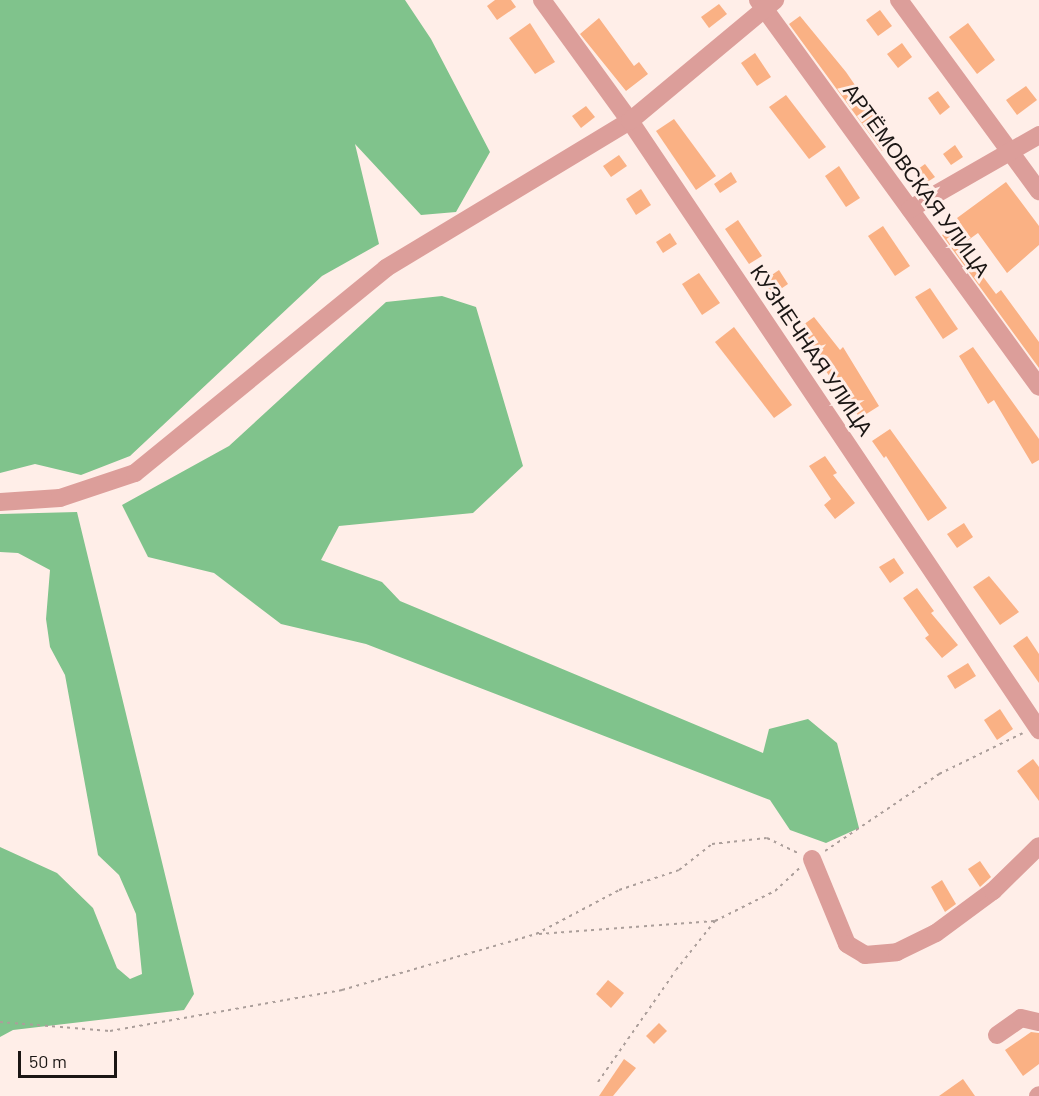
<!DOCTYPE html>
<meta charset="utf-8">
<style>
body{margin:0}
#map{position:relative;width:1039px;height:1096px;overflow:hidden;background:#ffeee8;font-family:Barlow,sans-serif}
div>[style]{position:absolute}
.forest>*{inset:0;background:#80c38c}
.building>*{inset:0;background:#fab184}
.path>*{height:2px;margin-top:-1px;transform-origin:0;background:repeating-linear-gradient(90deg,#ab9e9a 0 3px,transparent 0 7.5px)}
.minor>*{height:18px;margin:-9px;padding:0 9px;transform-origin:9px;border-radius:9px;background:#dc9e9a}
span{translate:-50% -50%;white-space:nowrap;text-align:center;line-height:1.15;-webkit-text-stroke:6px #ffeee8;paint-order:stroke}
.street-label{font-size:21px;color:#1b1614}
.scale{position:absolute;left:18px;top:1051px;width:99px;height:27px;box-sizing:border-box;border:3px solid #1b1614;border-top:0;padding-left:8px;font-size:18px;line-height:21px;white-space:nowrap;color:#1b1614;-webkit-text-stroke:4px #ffeee8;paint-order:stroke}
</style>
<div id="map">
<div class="forest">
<div style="clip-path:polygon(0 0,405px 0,431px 39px,490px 152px,456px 212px,421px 215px,355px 144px,379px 244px,322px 276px,130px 456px,81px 475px,35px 464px,0 473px)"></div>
<div style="clip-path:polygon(442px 296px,476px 307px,523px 466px,473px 513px,339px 526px,321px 560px,382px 582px,400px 601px,763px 753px,769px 729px,808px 719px,837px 743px,859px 828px,826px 843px,790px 830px,770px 800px,366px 644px,281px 624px,214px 573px,148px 557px,122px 505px,229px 446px,386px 302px)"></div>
<div style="clip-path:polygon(77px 512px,194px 994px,184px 1010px,13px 1030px,0 1037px,0 847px,57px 873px,93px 908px,117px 968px,130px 979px,142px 974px,136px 914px,119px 875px,98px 855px,65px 675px,50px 647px,46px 619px,50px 570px,18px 553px,0 552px,0 514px)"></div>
</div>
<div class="building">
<div style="clip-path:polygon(495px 0,511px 0,516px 7px,497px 20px,487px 6px)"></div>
<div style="clip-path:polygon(719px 4px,727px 14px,709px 28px,701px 17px)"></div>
<div style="clip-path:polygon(880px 10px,892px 26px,878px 36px,866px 20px)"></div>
<div style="clip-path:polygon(800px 16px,846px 72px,857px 88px,854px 90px,894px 142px,882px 151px,789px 24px)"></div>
<div style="clip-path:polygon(599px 18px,634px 66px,639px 62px,648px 74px,626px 91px,580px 34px)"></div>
<div style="clip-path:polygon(530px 23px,555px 62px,535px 74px,509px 38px)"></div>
<div style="clip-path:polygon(968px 23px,995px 60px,977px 74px,949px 37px)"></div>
<div style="clip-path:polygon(902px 43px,912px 57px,898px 68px,887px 54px)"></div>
<div style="clip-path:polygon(755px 53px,771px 77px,757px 86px,741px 63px)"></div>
<div style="clip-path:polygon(1026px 86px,1037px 100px,1017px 115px,1006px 100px)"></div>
<div style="clip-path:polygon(938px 91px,950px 107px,940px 115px,928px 98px)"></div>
<div style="clip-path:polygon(786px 95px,826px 147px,809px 159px,769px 107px)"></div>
<div style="clip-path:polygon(586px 106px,595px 117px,581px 128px,572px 116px)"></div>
<div style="clip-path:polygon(674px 119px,716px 176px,696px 190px,656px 131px)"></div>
<div style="clip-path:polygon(955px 145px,963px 157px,951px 165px,943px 154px)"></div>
<div style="clip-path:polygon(619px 155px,627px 166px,611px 177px,603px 166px)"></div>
<div style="clip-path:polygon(925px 164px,935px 177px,923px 185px,914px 172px)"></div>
<div style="clip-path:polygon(839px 166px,860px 198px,846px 207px,825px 176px)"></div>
<div style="clip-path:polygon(731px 172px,737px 182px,720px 193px,714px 184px)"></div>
<div style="clip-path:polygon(1006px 182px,1039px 226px,1039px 245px,1007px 273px,978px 233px,960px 246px,996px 294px,1001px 290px,1039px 342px,1039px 368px,942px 235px,960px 222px,957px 218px)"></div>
<div style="clip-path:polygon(641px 189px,651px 205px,636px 215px,626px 199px)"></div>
<div style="clip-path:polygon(738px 220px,762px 256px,749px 264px,725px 229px)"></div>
<div style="clip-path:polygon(883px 226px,910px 266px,895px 276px,868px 236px)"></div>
<div style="clip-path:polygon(670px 233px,677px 244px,663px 253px,656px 242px)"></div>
<div style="clip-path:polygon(779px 270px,788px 284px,772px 295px,763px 281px)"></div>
<div style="clip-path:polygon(699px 273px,720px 303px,702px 315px,682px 284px)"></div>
<div style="clip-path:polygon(930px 288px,958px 329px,943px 339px,915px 297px)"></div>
<div style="clip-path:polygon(814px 317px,840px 350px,843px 347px,879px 406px,860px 418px,796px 330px)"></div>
<div style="clip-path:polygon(734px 327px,792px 405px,774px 418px,715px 342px)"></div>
<div style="clip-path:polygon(973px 347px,1039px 439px,1039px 460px,1032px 464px,994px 400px,988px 404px,959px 356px)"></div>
<div style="clip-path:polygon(890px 429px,947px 508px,928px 521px,886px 456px,884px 458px,872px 441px)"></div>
<div style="clip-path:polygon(825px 456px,837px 473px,833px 475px,855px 503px,835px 519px,824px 505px,831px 499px,809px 466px)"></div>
<div style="clip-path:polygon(964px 523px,973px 537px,957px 548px,947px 534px)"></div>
<div style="clip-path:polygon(894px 558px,904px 573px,890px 583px,879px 567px)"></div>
<div style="clip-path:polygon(989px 576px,1019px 612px,1000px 625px,973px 587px)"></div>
<div style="clip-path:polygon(917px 588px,934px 611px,931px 613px,958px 645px,942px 658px,925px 638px,929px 635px,903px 598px)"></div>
<div style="clip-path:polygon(1027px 636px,1039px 654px,1039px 683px,1013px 646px)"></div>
<div style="clip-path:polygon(968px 663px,976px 676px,955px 689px,947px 676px)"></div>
<div style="clip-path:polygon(1000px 709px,1013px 729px,997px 740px,984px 720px)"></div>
<div style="clip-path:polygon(1033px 759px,1039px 767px,1039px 801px,1017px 771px)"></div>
<div style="clip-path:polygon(980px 861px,991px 877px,980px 887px,968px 869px)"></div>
<div style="clip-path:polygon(942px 880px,956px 904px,945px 912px,931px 887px)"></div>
<div style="clip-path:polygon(608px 980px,624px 993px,611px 1008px,596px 994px)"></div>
<div style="clip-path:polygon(659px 1023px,667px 1031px,654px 1044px,646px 1036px)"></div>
<div style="clip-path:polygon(1031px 1032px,1039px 1033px,1039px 1064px,1023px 1076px,1005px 1050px)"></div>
<div style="clip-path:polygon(624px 1059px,636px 1068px,613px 1096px,599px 1096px)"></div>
<div style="clip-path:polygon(963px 1079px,975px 1096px,939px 1096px)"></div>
</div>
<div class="path">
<div style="left:825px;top:851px;width:138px;rotate:-34deg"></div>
<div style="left:939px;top:774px;width:93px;rotate:-26deg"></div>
<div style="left:539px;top:934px;width:176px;rotate:-4.2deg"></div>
<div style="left:0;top:1022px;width:110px;rotate:4.7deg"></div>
<div style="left:110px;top:1031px;width:236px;rotate:-10deg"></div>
<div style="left:342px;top:990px;width:202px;rotate:-16.1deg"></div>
<div style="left:536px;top:934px;width:94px;rotate:-27.9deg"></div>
<div style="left:619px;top:890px;width:63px;rotate:-18.4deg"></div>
<div style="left:679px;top:870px;width:42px;rotate:-38.2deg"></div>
<div style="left:712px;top:844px;width:55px;rotate:-6.2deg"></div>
<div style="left:767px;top:838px;width:34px;rotate:26deg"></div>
<div style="left:598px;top:1082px;width:136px;rotate:-55.1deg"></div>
<div style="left:676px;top:970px;width:63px;rotate:-51.5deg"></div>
<div style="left:715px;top:921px;width:67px;rotate:-26.6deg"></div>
<div style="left:775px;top:891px;width:34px;rotate:-43deg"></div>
</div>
<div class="minor">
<div style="left:542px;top:0;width:150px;rotate:54deg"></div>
<div style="left:630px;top:121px;width:734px;rotate:56.11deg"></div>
<div style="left:758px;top:0;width:478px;rotate:54deg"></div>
<div style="left:899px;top:0;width:237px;rotate:53.8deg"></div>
<div style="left:910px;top:209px;width:149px;rotate:-29.8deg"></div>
<div style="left:0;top:502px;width:60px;rotate:-3.8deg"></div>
<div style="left:60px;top:498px;width:79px;rotate:-18.4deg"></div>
<div style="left:135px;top:473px;width:324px;rotate:-39.2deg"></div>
<div style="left:386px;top:268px;width:285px;rotate:-31.1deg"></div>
<div style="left:630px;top:121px;width:189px;rotate:-39.8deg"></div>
<div style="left:812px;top:859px;width:92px;rotate:67.6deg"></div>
<div style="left:847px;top:944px;width:21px;rotate:31deg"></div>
<div style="left:865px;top:955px;width:32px;rotate:-5deg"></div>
<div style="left:897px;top:952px;width:43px;rotate:-26deg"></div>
<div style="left:936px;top:933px;width:71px;rotate:-36.4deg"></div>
<div style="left:993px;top:891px;width:64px;rotate:-44.4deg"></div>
<div style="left:997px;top:1035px;width:29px;rotate:-35deg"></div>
<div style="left:1021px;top:1018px;width:18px;rotate:13deg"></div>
<div style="left:1038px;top:1096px;width:1px;rotate:-45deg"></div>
</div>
<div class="street-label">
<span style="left:917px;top:180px;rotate:54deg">АРТЁМОВСКАЯ УЛИЦА</span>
<span style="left:812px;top:350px;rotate:56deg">КУЗНЕЧНАЯ УЛИЦА</span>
</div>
<div class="scale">50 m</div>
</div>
